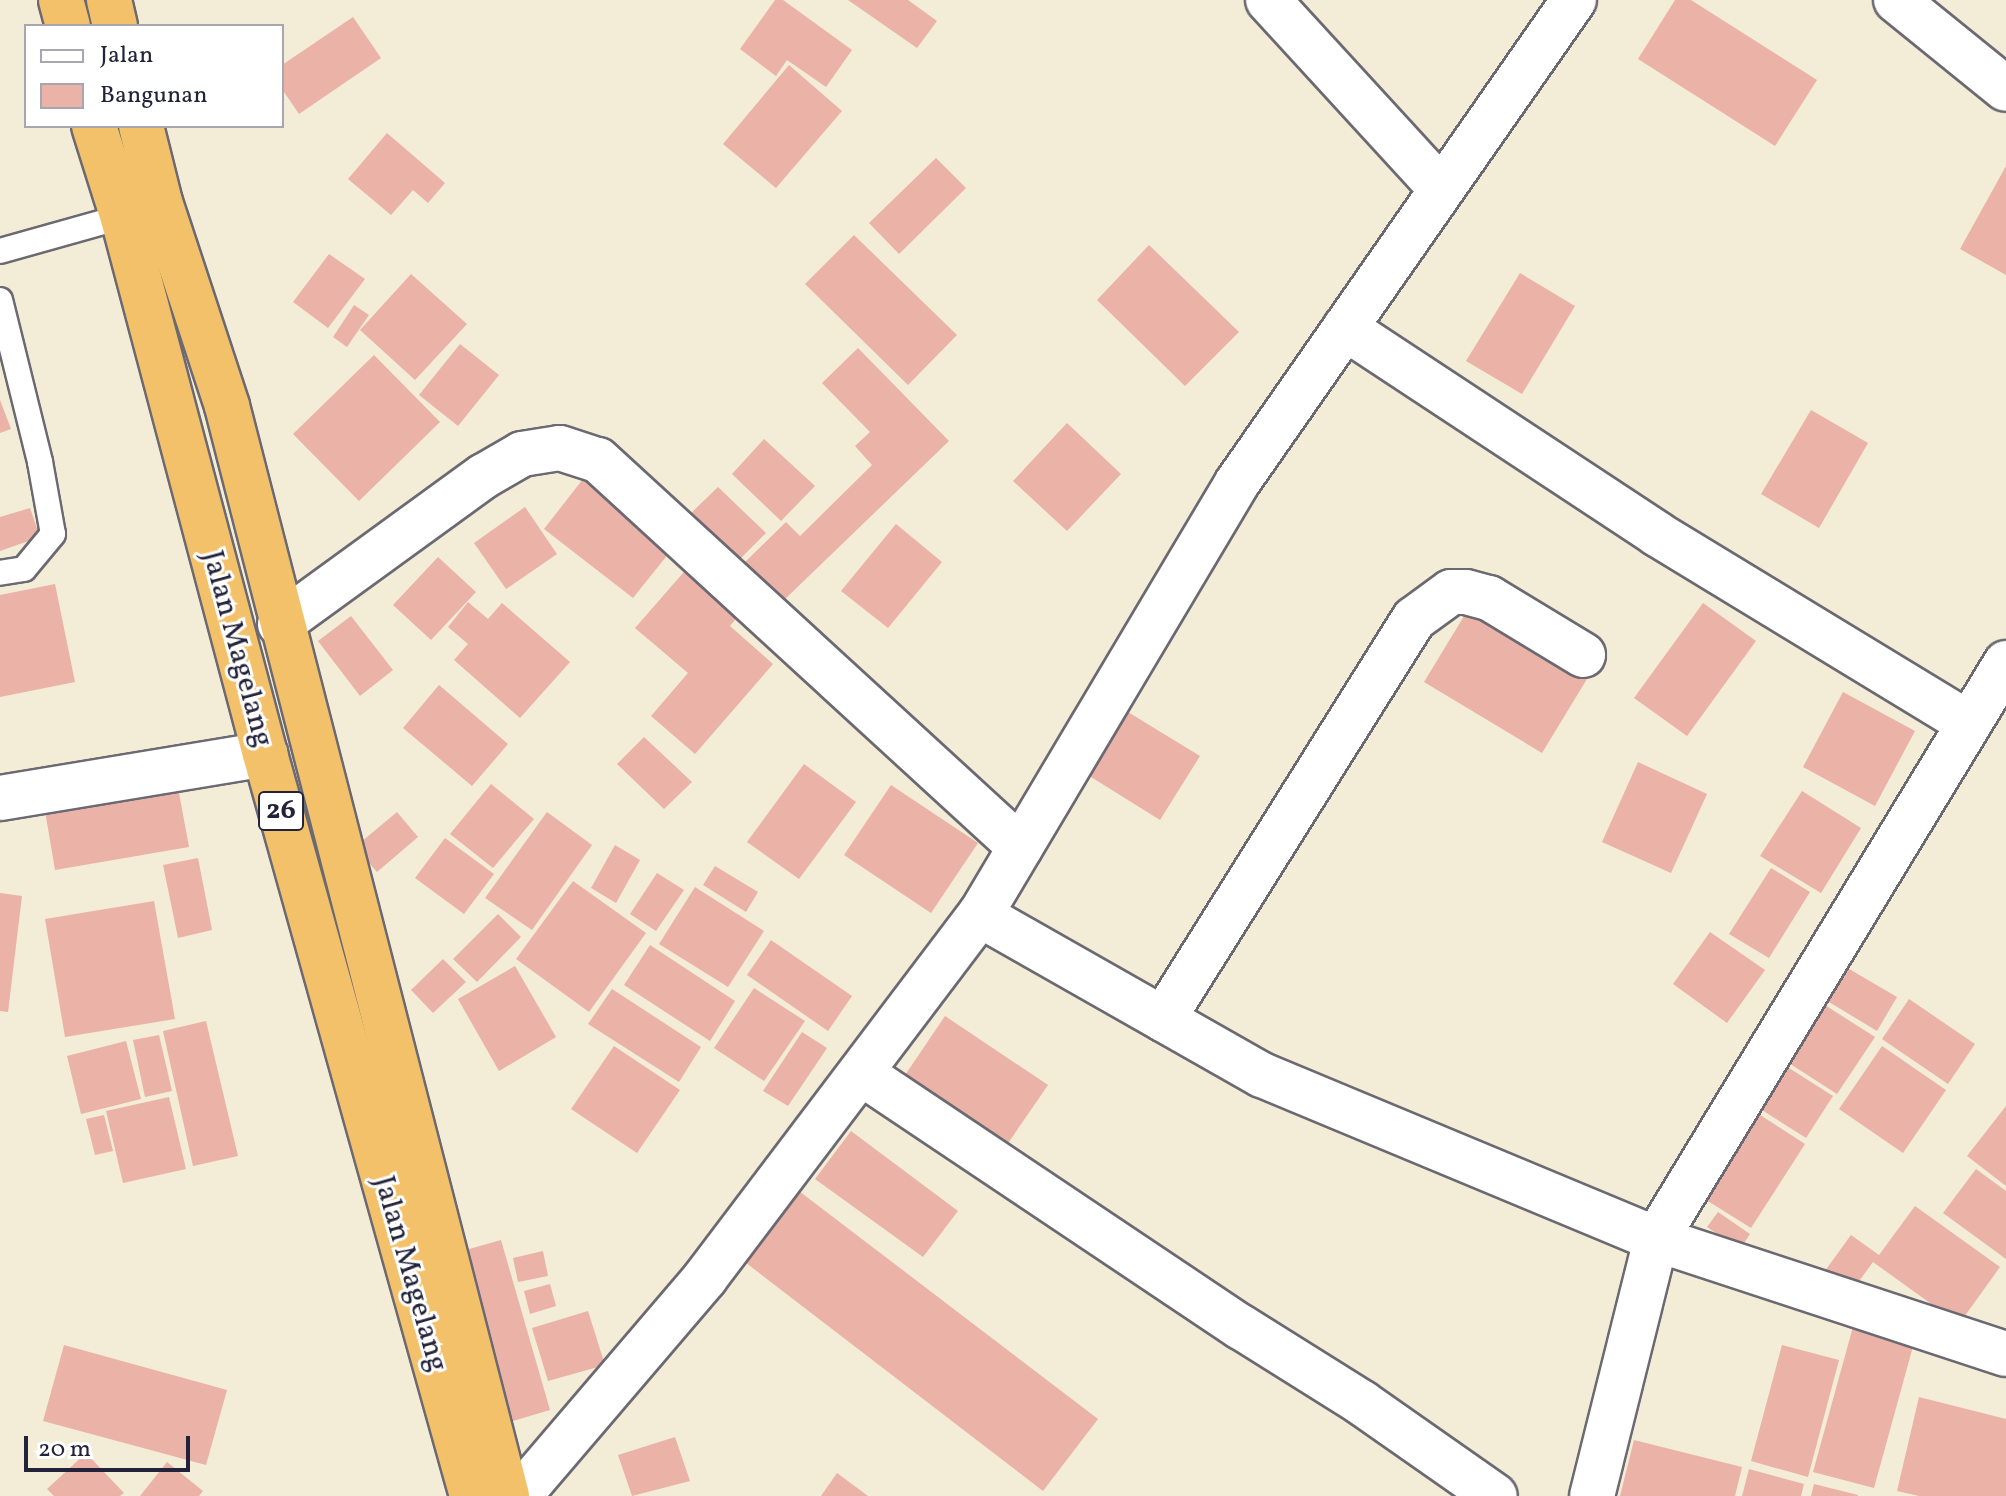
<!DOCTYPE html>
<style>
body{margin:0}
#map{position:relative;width:2006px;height:1496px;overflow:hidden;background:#f3ecd7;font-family:Vollkorn,serif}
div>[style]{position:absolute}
.building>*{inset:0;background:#ebb2a8}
.roads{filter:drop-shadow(2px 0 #6b6972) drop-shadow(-2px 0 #6b6972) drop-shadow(0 2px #6b6972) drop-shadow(0 -2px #6b6972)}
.lane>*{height:24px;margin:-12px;padding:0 12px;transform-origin:12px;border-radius:12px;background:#fff}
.street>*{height:44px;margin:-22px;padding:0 22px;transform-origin:22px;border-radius:22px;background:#fff}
.highway>*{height:44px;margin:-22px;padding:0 22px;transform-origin:22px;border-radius:22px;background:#f4c16b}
span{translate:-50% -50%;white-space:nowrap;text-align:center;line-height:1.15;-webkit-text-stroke:6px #fff;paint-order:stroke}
.shield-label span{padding:2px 6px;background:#fff;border:2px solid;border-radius:6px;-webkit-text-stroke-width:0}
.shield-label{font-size:28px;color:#22223b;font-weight:700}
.street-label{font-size:30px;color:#22223b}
.legend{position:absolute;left:24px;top:24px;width:260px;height:104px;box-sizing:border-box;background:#fff;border:2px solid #a7a7b1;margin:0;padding:10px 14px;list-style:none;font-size:24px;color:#22223b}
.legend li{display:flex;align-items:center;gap:16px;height:40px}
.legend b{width:40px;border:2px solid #a7a7b1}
.scale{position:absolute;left:24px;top:1436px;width:166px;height:36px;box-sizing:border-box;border:4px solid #22223b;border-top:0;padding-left:10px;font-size:24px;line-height:28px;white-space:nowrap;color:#22223b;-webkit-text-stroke:6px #fff;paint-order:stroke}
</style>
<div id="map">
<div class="building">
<div style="clip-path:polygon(775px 0,783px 0,852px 50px,826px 87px,787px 60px,776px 76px,740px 49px)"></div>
<div style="clip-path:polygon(848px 0,908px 0,937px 21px,917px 48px)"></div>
<div style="clip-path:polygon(1675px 0,1691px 0,1817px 80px,1775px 146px,1638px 59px)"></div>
<div style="clip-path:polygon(353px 17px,381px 58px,299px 114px,282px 89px,282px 65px)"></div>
<div style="clip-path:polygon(789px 65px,842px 111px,776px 188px,723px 144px)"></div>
<div style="clip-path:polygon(387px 133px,445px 183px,428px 203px,413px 190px,391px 215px,348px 179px)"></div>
<div style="clip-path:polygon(936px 158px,966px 188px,899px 254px,869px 223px)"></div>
<div style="clip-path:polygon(2006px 166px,2006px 275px,1960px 249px)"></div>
<div style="clip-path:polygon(854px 235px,957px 335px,908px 385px,805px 284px)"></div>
<div style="clip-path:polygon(1149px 245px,1239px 332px,1185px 386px,1097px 300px)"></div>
<div style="clip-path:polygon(329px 254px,365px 279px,328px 328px,293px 302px)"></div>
<div style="clip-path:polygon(1520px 273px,1575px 306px,1522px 394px,1466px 361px)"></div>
<div style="clip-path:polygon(411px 274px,467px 324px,415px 380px,360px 330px)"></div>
<div style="clip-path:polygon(354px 305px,369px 315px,347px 347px,333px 337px)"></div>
<div style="clip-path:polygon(460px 344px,499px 375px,458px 426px,419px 395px)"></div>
<div style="clip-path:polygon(858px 348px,949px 441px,783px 601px,745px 562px,786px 522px,800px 536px,872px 465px,855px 446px,870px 432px,822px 383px)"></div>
<div style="clip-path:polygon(374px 355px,440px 422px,359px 501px,293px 434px)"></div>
<div style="clip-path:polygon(0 400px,11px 429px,0 433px)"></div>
<div style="clip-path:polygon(1811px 410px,1868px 443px,1819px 528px,1761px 494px)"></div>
<div style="clip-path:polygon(1067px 423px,1121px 474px,1067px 531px,1013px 481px)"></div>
<div style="clip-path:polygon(764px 439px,815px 486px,781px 521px,732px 474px)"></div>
<div style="clip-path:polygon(583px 479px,673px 548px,633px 598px,544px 529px)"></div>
<div style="clip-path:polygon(718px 487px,766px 533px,735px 564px,687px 517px)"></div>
<div style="clip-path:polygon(525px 507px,557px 554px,506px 589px,474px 543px)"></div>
<div style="clip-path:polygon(30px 508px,40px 537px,0 551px,0 517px)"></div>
<div style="clip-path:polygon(896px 524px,942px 562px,888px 628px,841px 591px)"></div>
<div style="clip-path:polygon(438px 557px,476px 592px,431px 640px,393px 605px)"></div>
<div style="clip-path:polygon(690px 565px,742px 611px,730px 626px,773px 664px,695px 754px,651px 716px,688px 673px,635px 628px)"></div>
<div style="clip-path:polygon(55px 584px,75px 682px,0 697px,0 595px)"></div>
<div style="clip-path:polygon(468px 602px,488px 619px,502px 603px,570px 662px,520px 718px,454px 660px,468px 644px,448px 627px)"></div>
<div style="clip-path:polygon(1472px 603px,1590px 674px,1542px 753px,1424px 682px)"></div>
<div style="clip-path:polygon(1703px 603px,1756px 641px,1687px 736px,1634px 698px)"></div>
<div style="clip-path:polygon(351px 616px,393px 670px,360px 696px,318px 641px)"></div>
<div style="clip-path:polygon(439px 685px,508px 744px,472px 786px,403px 728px)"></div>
<div style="clip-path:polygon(1843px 692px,1915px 731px,1875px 806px,1803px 767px)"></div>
<div style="clip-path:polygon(1123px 709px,1200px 756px,1160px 820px,1083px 772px)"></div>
<div style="clip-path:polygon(644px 737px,692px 782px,664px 809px,617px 764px)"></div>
<div style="clip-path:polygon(1638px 762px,1707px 794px,1671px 873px,1602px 842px)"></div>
<div style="clip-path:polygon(804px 764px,856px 802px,799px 879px,747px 842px)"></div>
<div style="clip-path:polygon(177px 782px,189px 847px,55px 870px,44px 805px)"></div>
<div style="clip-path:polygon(491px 784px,534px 819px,493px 868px,450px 834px)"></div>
<div style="clip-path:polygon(891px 785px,978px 843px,931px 913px,844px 855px)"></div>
<div style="clip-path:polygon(1802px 791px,1861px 828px,1821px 893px,1760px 856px)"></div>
<div style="clip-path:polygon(397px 812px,418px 837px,377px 872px,355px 847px)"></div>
<div style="clip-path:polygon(547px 812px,592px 845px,532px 930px,485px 898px)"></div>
<div style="clip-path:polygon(445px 838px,494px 874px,464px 914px,415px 878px)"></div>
<div style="clip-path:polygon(615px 845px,640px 860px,616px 903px,591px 888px)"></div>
<div style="clip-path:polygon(198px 858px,212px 930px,178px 938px,163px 865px)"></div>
<div style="clip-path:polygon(715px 866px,758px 892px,746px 912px,703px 885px)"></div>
<div style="clip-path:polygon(1771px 868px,1810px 892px,1769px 958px,1729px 934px)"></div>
<div style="clip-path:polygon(657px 873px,684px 890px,656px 931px,630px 914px)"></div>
<div style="clip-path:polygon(573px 881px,646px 933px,589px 1012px,516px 959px)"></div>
<div style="clip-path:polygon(695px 887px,764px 931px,728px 987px,659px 944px)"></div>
<div style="clip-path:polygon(0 893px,22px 896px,8px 1012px,0 1011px)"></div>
<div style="clip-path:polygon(154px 901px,175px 1019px,65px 1037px,45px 919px)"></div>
<div style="clip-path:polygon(498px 914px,521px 937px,477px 982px,453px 959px)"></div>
<div style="clip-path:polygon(1710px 932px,1765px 970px,1727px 1023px,1673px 984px)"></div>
<div style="clip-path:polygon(771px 940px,852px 996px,828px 1031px,747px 975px)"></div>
<div style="clip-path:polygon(650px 945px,735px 1001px,710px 1041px,624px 985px)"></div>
<div style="clip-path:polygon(443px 959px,466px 982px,433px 1013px,411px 990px)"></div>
<div style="clip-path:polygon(515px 966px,556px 1037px,499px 1071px,458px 999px)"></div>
<div style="clip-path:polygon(1844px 966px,1897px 997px,1877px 1031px,1824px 999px)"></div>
<div style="clip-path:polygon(754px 988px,805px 1021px,764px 1081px,714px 1048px)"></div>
<div style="clip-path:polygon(612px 989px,701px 1047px,679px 1082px,588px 1024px)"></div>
<div style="clip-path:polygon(1909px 999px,1975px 1044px,1948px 1084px,1882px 1039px)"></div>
<div style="clip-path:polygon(1817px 1000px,1875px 1037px,1837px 1094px,1781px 1058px)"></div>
<div style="clip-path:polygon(945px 1016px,1048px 1085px,1002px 1152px,899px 1084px)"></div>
<div style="clip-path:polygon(206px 1021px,238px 1156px,193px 1166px,163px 1031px)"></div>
<div style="clip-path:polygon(802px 1032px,827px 1048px,788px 1106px,763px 1091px)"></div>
<div style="clip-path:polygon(159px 1035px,172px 1091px,145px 1097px,133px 1040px)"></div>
<div style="clip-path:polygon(126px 1041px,141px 1099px,81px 1114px,67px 1056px)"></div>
<div style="clip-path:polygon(614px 1046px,680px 1090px,637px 1153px,571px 1109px)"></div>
<div style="clip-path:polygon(1882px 1046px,1946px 1090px,1903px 1153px,1839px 1109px)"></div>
<div style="clip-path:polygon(1775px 1059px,1833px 1096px,1806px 1138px,1748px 1101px)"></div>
<div style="clip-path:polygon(169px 1097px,186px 1169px,123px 1183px,106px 1111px)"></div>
<div style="clip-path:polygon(2006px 1106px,2006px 1186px,1967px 1156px)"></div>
<div style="clip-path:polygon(1757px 1113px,1805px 1144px,1751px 1228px,1703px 1198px)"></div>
<div style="clip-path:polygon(104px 1115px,113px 1151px,95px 1155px,86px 1119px)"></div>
<div style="clip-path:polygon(851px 1131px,958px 1211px,923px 1257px,815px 1179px)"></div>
<div style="clip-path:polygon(1976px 1169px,2006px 1191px,2006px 1259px,1943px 1213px)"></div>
<div style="clip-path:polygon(795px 1188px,1098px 1419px,1043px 1491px,741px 1259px)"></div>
<div style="clip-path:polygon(1915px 1206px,2000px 1267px,1959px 1324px,1873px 1262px,1849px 1295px,1822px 1275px,1851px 1235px,1879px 1255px)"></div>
<div style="clip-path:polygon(1718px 1212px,1750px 1234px,1740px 1249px,1707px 1227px)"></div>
<div style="clip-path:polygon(501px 1240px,550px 1410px,506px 1423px,455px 1253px)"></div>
<div style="clip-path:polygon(543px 1251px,548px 1276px,518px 1282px,513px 1258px)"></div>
<div style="clip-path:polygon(550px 1284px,556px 1306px,530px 1314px,524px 1291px)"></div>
<div style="clip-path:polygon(588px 1311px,605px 1365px,548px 1381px,532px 1328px)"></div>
<div style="clip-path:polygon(1854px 1323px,1915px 1339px,1874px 1488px,1813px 1472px)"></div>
<div style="clip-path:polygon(64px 1345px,227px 1390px,206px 1465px,43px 1421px)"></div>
<div style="clip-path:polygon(1782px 1345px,1839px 1360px,1808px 1477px,1751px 1461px)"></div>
<div style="clip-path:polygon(1919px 1397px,2006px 1419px,2006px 1496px,1919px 1496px,1897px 1491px)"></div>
<div style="clip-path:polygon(675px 1437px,690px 1481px,632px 1496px,618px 1455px)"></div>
<div style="clip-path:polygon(1634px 1440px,1742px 1467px,1735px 1496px,1620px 1496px)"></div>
<div style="clip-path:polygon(86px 1453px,124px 1493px,120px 1496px,54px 1496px,47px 1489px)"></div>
<div style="clip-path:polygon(167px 1462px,203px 1491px,199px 1496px,140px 1496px)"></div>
<div style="clip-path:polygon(1749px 1469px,1804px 1484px,1801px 1496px,1742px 1496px)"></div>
<div style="clip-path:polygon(837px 1473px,868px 1496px,821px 1496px)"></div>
<div style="clip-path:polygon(1814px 1484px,1858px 1495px,1858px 1496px,1811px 1496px)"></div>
</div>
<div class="roads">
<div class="lane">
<div style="left:0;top:251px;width:137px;rotate:-15.7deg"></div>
<div style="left:0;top:300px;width:167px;rotate:76.1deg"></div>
<div style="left:40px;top:462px;width:73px;rotate:79.8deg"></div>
<div style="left:53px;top:534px;width:45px;rotate:129.6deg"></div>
<div style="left:24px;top:569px;width:24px;rotate:171deg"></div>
</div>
<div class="street">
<div style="left:1268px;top:0;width:256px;rotate:47.5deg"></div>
<div style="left:1896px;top:0;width:141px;rotate:39deg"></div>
<div style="left:1345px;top:328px;width:374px;rotate:33.4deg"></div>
<div style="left:1657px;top:534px;width:365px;rotate:31.3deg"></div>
<div style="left:280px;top:624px;width:252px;rotate:-36deg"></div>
<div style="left:484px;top:476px;width:44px;rotate:-30.1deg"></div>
<div style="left:522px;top:454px;width:38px;rotate:-9deg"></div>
<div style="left:560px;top:448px;width:40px;rotate:18deg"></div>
<div style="left:598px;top:460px;width:573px;rotate:42.52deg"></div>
<div style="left:0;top:798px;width:269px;rotate:-9.4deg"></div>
<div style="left:980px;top:915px;width:503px;rotate:-59.25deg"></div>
<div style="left:1237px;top:483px;width:589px;rotate:-55.1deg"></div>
<div style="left:1163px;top:1019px;width:472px;rotate:-57.9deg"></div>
<div style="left:1414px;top:619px;width:46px;rotate:-36.1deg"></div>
<div style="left:1451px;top:592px;width:15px"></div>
<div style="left:1466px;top:592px;width:24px;rotate:15deg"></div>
<div style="left:1489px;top:598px;width:110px;rotate:31.2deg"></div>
<div style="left:861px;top:1073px;width:457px;rotate:33.8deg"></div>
<div style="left:1241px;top:1327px;width:143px;rotate:32.1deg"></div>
<div style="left:1362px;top:1403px;width:162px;rotate:35deg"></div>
<div style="left:519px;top:1496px;width:287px;rotate:-49.5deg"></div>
<div style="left:705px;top:1278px;width:455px;rotate:-52.9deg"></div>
<div style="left:980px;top:915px;width:324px;rotate:29.6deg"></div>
<div style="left:1262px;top:1075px;width:427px;rotate:22.6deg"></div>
<div style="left:1656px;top:1239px;width:368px;rotate:18.2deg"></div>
<div style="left:1592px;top:1496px;width:265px;rotate:-76deg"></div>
<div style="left:1656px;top:1239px;width:674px;rotate:-58.72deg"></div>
</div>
<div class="highway">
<div style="left:61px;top:0;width:27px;rotate:75deg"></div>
<div style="left:109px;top:0;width:27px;rotate:77deg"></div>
<div style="left:94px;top:126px;width:96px;rotate:72.5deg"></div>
<div style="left:123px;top:218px;width:554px;rotate:75.16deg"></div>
<div style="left:265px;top:754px;width:770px;rotate:74.41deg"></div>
<div style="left:141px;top:126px;width:78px;rotate:76deg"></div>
<div style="left:160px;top:202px;width:215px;rotate:71.8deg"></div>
<div style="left:227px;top:406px;width:1125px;rotate:75.59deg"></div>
</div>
</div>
<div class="shield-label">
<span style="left:281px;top:811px">26</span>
</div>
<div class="street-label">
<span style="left:237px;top:649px;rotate:75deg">Jalan Magelang</span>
<span style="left:410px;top:1274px;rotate:74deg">Jalan Magelang</span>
</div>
<ul class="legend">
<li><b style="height:10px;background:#fff"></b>Jalan</li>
<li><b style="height:22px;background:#ebb2a8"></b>Bangunan</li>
</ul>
<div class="scale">20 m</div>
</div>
